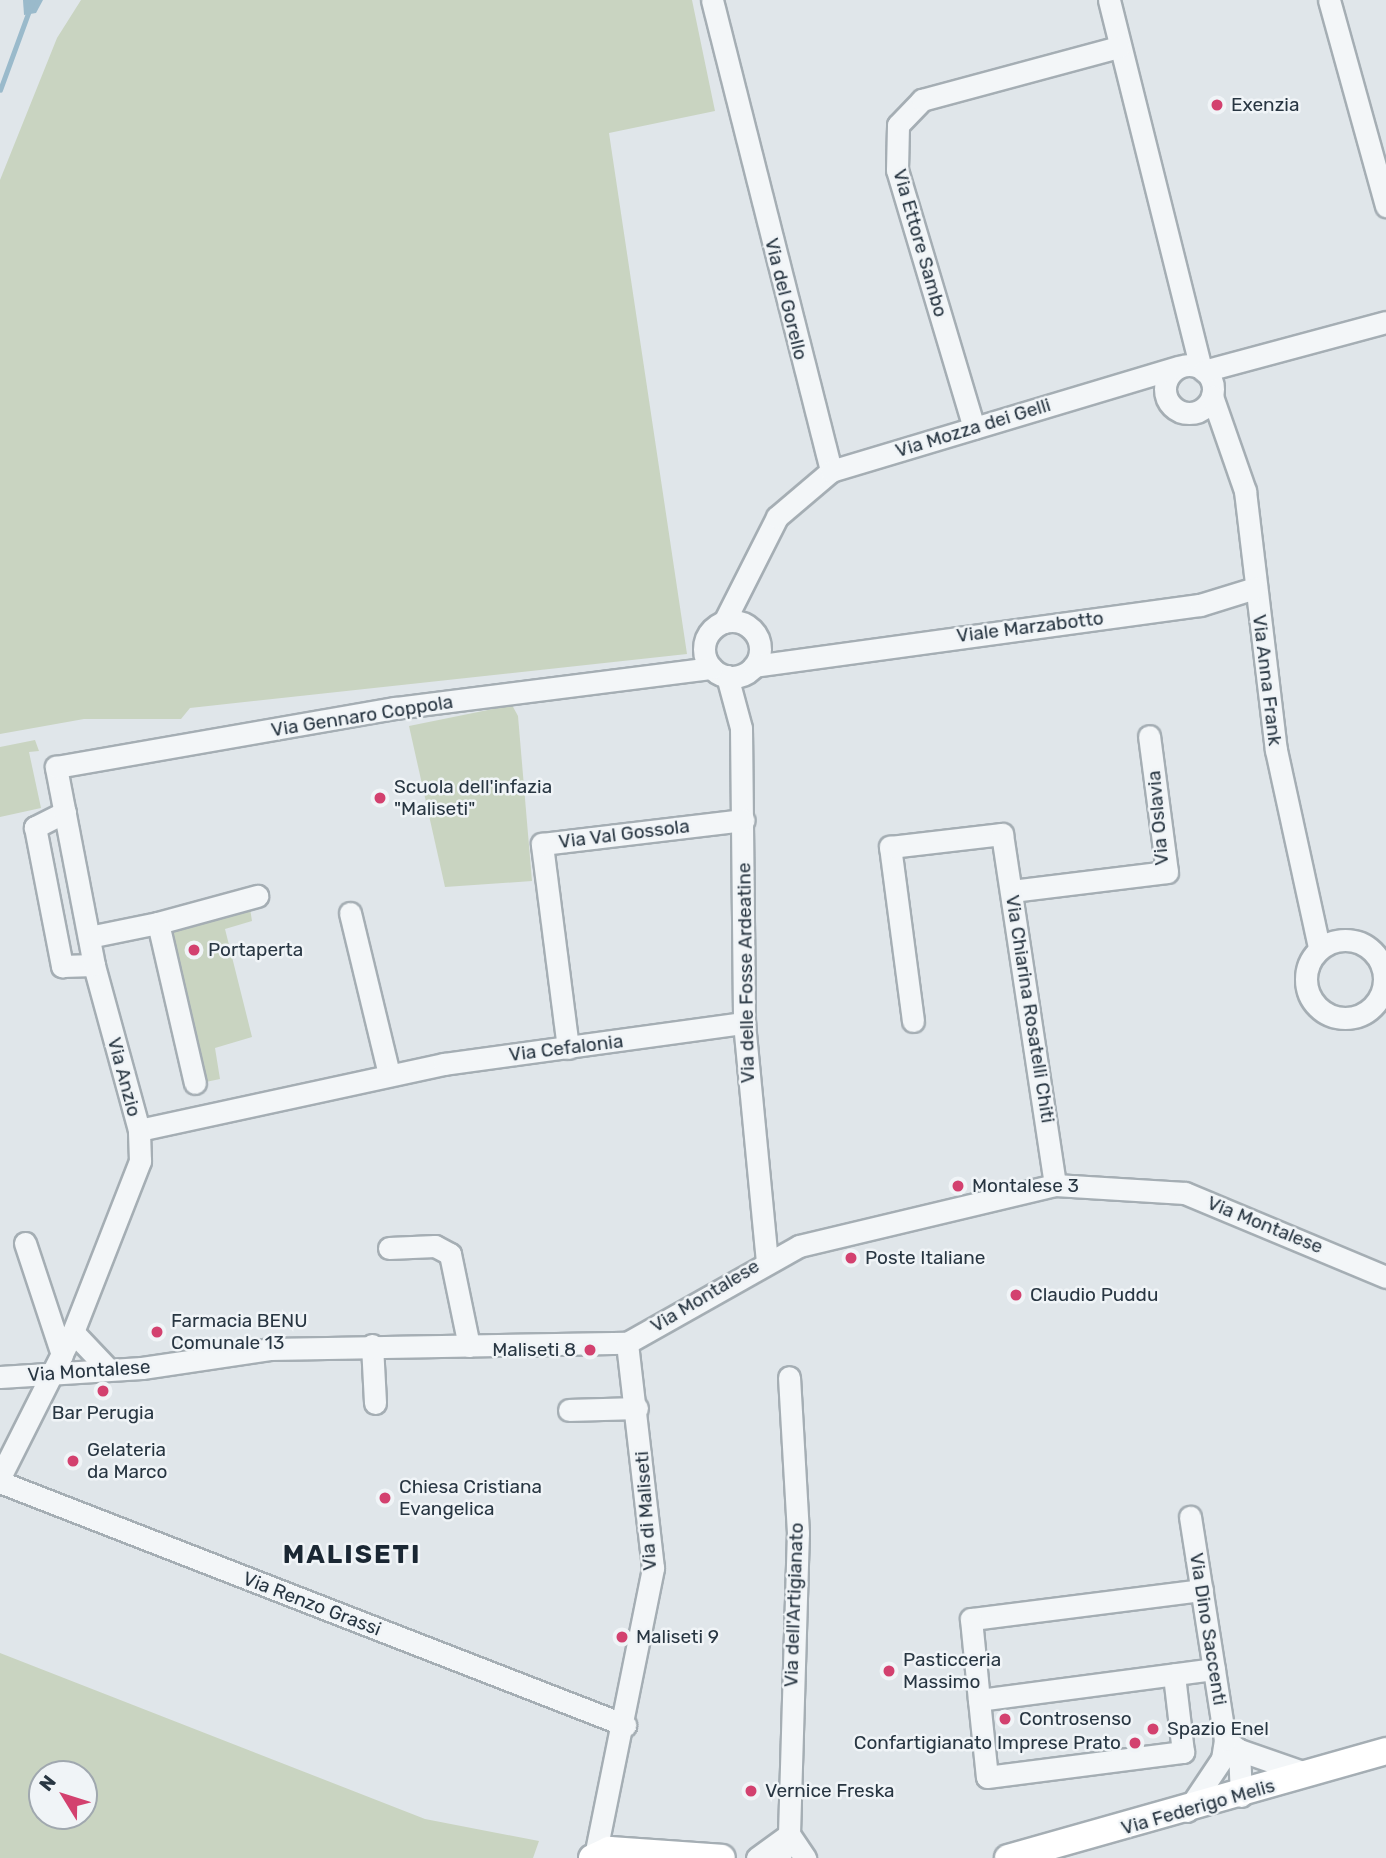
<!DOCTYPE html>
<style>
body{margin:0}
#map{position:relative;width:1386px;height:1858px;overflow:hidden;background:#e0e6ea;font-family:Rubik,sans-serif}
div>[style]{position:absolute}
.green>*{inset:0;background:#c9d4c1}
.water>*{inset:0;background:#9abacb}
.stream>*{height:4.5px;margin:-2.25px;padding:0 2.25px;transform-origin:2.25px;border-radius:2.25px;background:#9abacb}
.roads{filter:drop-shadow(2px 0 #a5aeb4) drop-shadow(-2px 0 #a5aeb4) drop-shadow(0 2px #a5aeb4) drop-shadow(0 -2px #a5aeb4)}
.minor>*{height:21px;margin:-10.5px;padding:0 10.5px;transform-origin:10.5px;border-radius:10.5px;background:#f3f6f8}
.minor>.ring{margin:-10.5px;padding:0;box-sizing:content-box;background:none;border:21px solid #f3f6f8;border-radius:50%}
.major>*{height:26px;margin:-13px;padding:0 13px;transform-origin:13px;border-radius:13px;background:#fff}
.dots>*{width:19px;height:19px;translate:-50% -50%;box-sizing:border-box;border:4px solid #f0f4f7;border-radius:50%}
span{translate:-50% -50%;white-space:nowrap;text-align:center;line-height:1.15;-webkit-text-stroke:5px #f0f4f7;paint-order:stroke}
.poi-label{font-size:19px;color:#283642}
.left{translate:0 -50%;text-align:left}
.right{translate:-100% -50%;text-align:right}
.street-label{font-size:19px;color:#283642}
.district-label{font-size:26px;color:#1a2733;font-weight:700;letter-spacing:2px}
.north{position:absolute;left:28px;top:1760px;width:70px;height:70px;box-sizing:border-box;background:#f0f4f7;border:2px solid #a0a8af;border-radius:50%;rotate:308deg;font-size:19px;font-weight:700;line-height:28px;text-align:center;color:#283642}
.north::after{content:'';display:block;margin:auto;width:24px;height:32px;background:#d3416f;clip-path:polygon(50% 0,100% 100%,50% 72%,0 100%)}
</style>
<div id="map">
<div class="green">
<div style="clip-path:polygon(81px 0,692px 0,715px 111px,609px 133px,687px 654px,190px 708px,181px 719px,84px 719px,0 734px,0 180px,57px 38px)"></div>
<div style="clip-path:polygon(512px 705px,518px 716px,532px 881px,445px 887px,409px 726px)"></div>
<div style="clip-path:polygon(35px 740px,39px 751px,29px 752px,41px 808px,0 817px,0 747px)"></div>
<div style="clip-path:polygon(249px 902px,252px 921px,225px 929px,252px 1037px,215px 1048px,220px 1079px,201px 1083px,164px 927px)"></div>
<div style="clip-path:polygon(evenodd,0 1653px,425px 1819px,539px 1841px,533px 1858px,0 1858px,0 1653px,42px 1774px,84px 1774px,84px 1816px,42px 1816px,42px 1774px)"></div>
</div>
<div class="water">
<div style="clip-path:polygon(23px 0,43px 0,36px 13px,24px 15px)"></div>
</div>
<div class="stream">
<div style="left:0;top:90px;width:96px;rotate:-69.9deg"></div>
</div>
<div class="roads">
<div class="minor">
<div style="left:712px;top:0;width:486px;rotate:75.8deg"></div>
<div style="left:1109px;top:0;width:379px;rotate:76deg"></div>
<div style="left:1329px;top:0;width:214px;rotate:74.5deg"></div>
<div class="ring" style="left:1165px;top:365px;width:27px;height:27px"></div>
<div style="left:1204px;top:371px;width:188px;rotate:-15.1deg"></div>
<div style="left:1212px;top:396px;width:101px;rotate:70.8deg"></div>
<div style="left:1245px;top:491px;width:261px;rotate:83.2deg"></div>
<div style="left:1276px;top:750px;width:203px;rotate:77.7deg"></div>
<div style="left:974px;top:428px;width:269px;rotate:-106.6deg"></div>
<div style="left:897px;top:170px;width:45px;rotate:-88.7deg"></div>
<div style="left:898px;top:125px;width:35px;rotate:-46deg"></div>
<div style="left:922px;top:100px;width:204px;rotate:-15.1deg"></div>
<div class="ring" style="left:704px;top:621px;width:35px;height:35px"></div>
<div style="left:724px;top:622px;width:118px;rotate:-63.2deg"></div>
<div style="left:777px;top:517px;width:71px;rotate:-40.4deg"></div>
<div style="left:831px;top:471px;width:362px;rotate:-16.7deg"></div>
<div style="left:754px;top:666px;width:450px;rotate:-7.8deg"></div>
<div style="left:1200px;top:605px;width:58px;rotate:-17.2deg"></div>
<div style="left:727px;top:676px;width:54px;rotate:74.9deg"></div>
<div style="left:741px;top:728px;width:295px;rotate:89.4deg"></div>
<div style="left:744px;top:1023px;width:238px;rotate:84.5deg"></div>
<div style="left:65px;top:812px;width:34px;rotate:153deg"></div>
<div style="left:35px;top:827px;width:142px;rotate:79deg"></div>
<div style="left:62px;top:966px;width:32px;rotate:-2deg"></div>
<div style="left:1012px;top:891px;width:156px;rotate:-7deg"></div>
<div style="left:1167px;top:872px;width:137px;rotate:-97.5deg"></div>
<div style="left:350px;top:913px;width:166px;rotate:76.4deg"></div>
<div style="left:158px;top:923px;width:103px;rotate:-15.3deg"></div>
<div style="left:89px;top:937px;width:70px;rotate:-11.5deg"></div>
<div style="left:158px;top:923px;width:164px;rotate:77deg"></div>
<div class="ring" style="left:1306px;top:940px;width:57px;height:57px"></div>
<div style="left:913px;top:1021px;width:176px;rotate:-97.5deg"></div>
<div style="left:890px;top:847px;width:113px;rotate:-6.6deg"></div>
<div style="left:1002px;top:834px;width:355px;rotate:81.4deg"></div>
<div style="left:568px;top:1048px;width:206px;rotate:-97.3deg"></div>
<div style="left:542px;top:844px;width:203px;rotate:-6.8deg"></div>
<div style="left:139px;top:1130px;width:312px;rotate:-12.2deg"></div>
<div style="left:444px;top:1064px;width:303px;rotate:-7.8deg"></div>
<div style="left:25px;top:1243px;width:118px;rotate:71.7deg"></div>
<div style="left:389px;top:1248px;width:46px;rotate:-2.5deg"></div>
<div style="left:435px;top:1246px;width:17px;rotate:28deg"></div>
<div style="left:450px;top:1254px;width:94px;rotate:78.3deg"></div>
<div style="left:73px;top:1332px;width:52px;rotate:46.5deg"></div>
<div style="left:372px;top:1345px;width:58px;rotate:87deg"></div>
<div style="left:0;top:1377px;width:142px;rotate:-3.6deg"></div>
<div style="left:142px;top:1368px;width:129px;rotate:-8.4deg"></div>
<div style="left:270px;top:1349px;width:357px;rotate:-1deg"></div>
<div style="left:627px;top:1343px;width:197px;rotate:-29.4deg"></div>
<div style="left:799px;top:1246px;width:263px;rotate:-13.4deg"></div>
<div style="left:1055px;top:1185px;width:130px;rotate:3.5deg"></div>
<div style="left:1185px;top:1193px;width:218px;rotate:22.7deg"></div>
<div style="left:569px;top:1410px;width:68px;rotate:-1.7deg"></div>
<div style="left:0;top:1477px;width:162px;rotate:-63.3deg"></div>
<div style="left:73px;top:1332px;width:184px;rotate:-68.6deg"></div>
<div style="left:140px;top:1161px;width:31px;rotate:-92deg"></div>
<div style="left:139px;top:1130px;width:171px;rotate:-105.3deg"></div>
<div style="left:94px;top:965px;width:202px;rotate:-100.9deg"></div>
<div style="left:56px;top:767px;width:344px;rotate:-9.9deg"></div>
<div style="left:395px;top:708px;width:319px;rotate:-7.2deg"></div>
<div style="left:0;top:1482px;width:671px;rotate:21.25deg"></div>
<div style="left:1202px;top:1590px;width:233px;rotate:172.8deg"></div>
<div style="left:971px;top:1619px;width:81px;rotate:84.4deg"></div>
<div style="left:979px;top:1700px;width:237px;rotate:-7.5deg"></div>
<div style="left:979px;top:1700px;width:77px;rotate:84.1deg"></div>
<div style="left:987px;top:1777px;width:198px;rotate:-7.3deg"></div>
<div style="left:1183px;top:1752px;width:78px;rotate:-96.7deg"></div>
<div style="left:1232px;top:1745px;width:9px;rotate:36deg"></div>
<div style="left:1239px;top:1750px;width:46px;rotate:87.5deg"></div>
<div style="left:1239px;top:1750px;width:70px;rotate:19.2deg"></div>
<div style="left:1187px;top:1811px;width:63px;rotate:-56.1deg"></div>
<div style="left:1222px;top:1759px;width:19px;rotate:-81deg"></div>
<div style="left:1225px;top:1740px;width:226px;rotate:-98.9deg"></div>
<div style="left:789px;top:1834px;width:29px;rotate:56deg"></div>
<div style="left:596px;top:1851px;width:289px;rotate:-78.6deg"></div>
<div style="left:653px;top:1568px;width:226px;rotate:-96.6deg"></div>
<div style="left:757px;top:1858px;width:37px;rotate:-36deg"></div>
<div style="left:779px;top:1858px;width:26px;rotate:-67deg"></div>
<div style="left:789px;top:1834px;width:301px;rotate:-88.3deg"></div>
<div style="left:798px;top:1533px;width:156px;rotate:-93.3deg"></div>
</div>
<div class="major">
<div style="left:592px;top:1858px;width:19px;rotate:-25deg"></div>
<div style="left:609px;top:1850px;width:113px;rotate:4deg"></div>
<div style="left:1008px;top:1858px;width:393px;rotate:-15.8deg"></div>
</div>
</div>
<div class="dots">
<div style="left:1217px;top:105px;background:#d3416f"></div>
<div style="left:380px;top:798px;background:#d3416f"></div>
<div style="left:194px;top:950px;background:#d3416f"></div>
<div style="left:958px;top:1186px;background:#d3416f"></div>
<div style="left:851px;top:1258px;background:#d3416f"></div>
<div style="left:1016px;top:1295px;background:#d3416f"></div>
<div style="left:157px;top:1332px;background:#d3416f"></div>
<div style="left:590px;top:1350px;background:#d3416f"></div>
<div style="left:103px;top:1391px;background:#d3416f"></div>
<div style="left:73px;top:1461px;background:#d3416f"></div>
<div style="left:385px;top:1498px;background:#d3416f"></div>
<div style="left:622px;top:1637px;background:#d3416f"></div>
<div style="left:889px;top:1671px;background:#d3416f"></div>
<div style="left:1005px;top:1719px;background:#d3416f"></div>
<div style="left:1153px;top:1729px;background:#d3416f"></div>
<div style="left:1135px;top:1743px;background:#d3416f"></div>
<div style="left:751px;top:1791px;background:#d3416f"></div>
</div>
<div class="poi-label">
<span class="left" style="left:1231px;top:105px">Exenzia</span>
<span class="left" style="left:394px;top:798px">Scuola dell'infazia<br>"Maliseti"</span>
<span class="left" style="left:208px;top:950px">Portaperta</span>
<span class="left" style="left:972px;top:1186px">Montalese 3</span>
<span class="left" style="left:865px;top:1258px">Poste Italiane</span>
<span class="left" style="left:1030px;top:1295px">Claudio Puddu</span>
<span class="left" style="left:171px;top:1332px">Farmacia BENU<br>Comunale 13</span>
<span class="right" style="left:576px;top:1350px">Maliseti 8</span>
<span style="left:103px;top:1413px">Bar Perugia</span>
<span class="left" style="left:87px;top:1461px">Gelateria<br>da Marco</span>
<span class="left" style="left:399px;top:1498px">Chiesa Cristiana<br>Evangelica</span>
<span class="left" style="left:636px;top:1637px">Maliseti 9</span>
<span class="left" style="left:903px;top:1671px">Pasticceria<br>Massimo</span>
<span class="left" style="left:1019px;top:1719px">Controsenso</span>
<span class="left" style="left:1167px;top:1729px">Spazio Enel</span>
<span class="right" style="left:1121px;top:1743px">Confartigianato Imprese Prato</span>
<span class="left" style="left:765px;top:1791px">Vernice Freska</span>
</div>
<div class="street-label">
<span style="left:920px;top:243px;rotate:74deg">Via Ettore Sambo</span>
<span style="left:786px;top:299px;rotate:76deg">Via del Gorello</span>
<span style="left:973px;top:428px;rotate:-17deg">Via Mozza dei Gelli</span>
<span style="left:1030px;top:627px;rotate:-7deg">Viale Marzabotto</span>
<span style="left:1267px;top:680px;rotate:83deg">Via Anna Frank</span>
<span style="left:362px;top:716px;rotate:-9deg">Via Gennaro Coppola</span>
<span style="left:1158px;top:818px;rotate:-95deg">Via Oslavia</span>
<span style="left:624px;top:834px;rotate:-7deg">Via Val Gossola</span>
<span style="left:746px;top:973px;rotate:-91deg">Via delle Fosse Ardeatine</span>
<span style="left:1030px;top:1009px;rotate:81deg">Via Chiarina Rosatelli Chiti</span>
<span style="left:566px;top:1048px;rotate:-7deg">Via Cefalonia</span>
<span style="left:124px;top:1077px;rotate:75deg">Via Anzio</span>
<span style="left:1265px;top:1225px;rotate:22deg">Via Montalese</span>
<span style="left:705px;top:1296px;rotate:-31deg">Via Montalese</span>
<span style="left:89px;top:1371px;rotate:-4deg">Via Montalese</span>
<span style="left:646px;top:1511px;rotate:-94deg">Via di Maliseti</span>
<span style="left:312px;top:1604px;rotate:21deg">Via Renzo Grassi</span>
<span style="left:794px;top:1605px;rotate:-88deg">Via dell'Artigianato</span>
<span style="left:1208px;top:1629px;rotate:81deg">Via Dino Saccenti</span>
<span style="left:1198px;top:1807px;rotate:-16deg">Via Federigo Melis</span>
</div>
<div class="district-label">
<span style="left:352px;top:1555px">MALISETI</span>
</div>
<div class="north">N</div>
</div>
